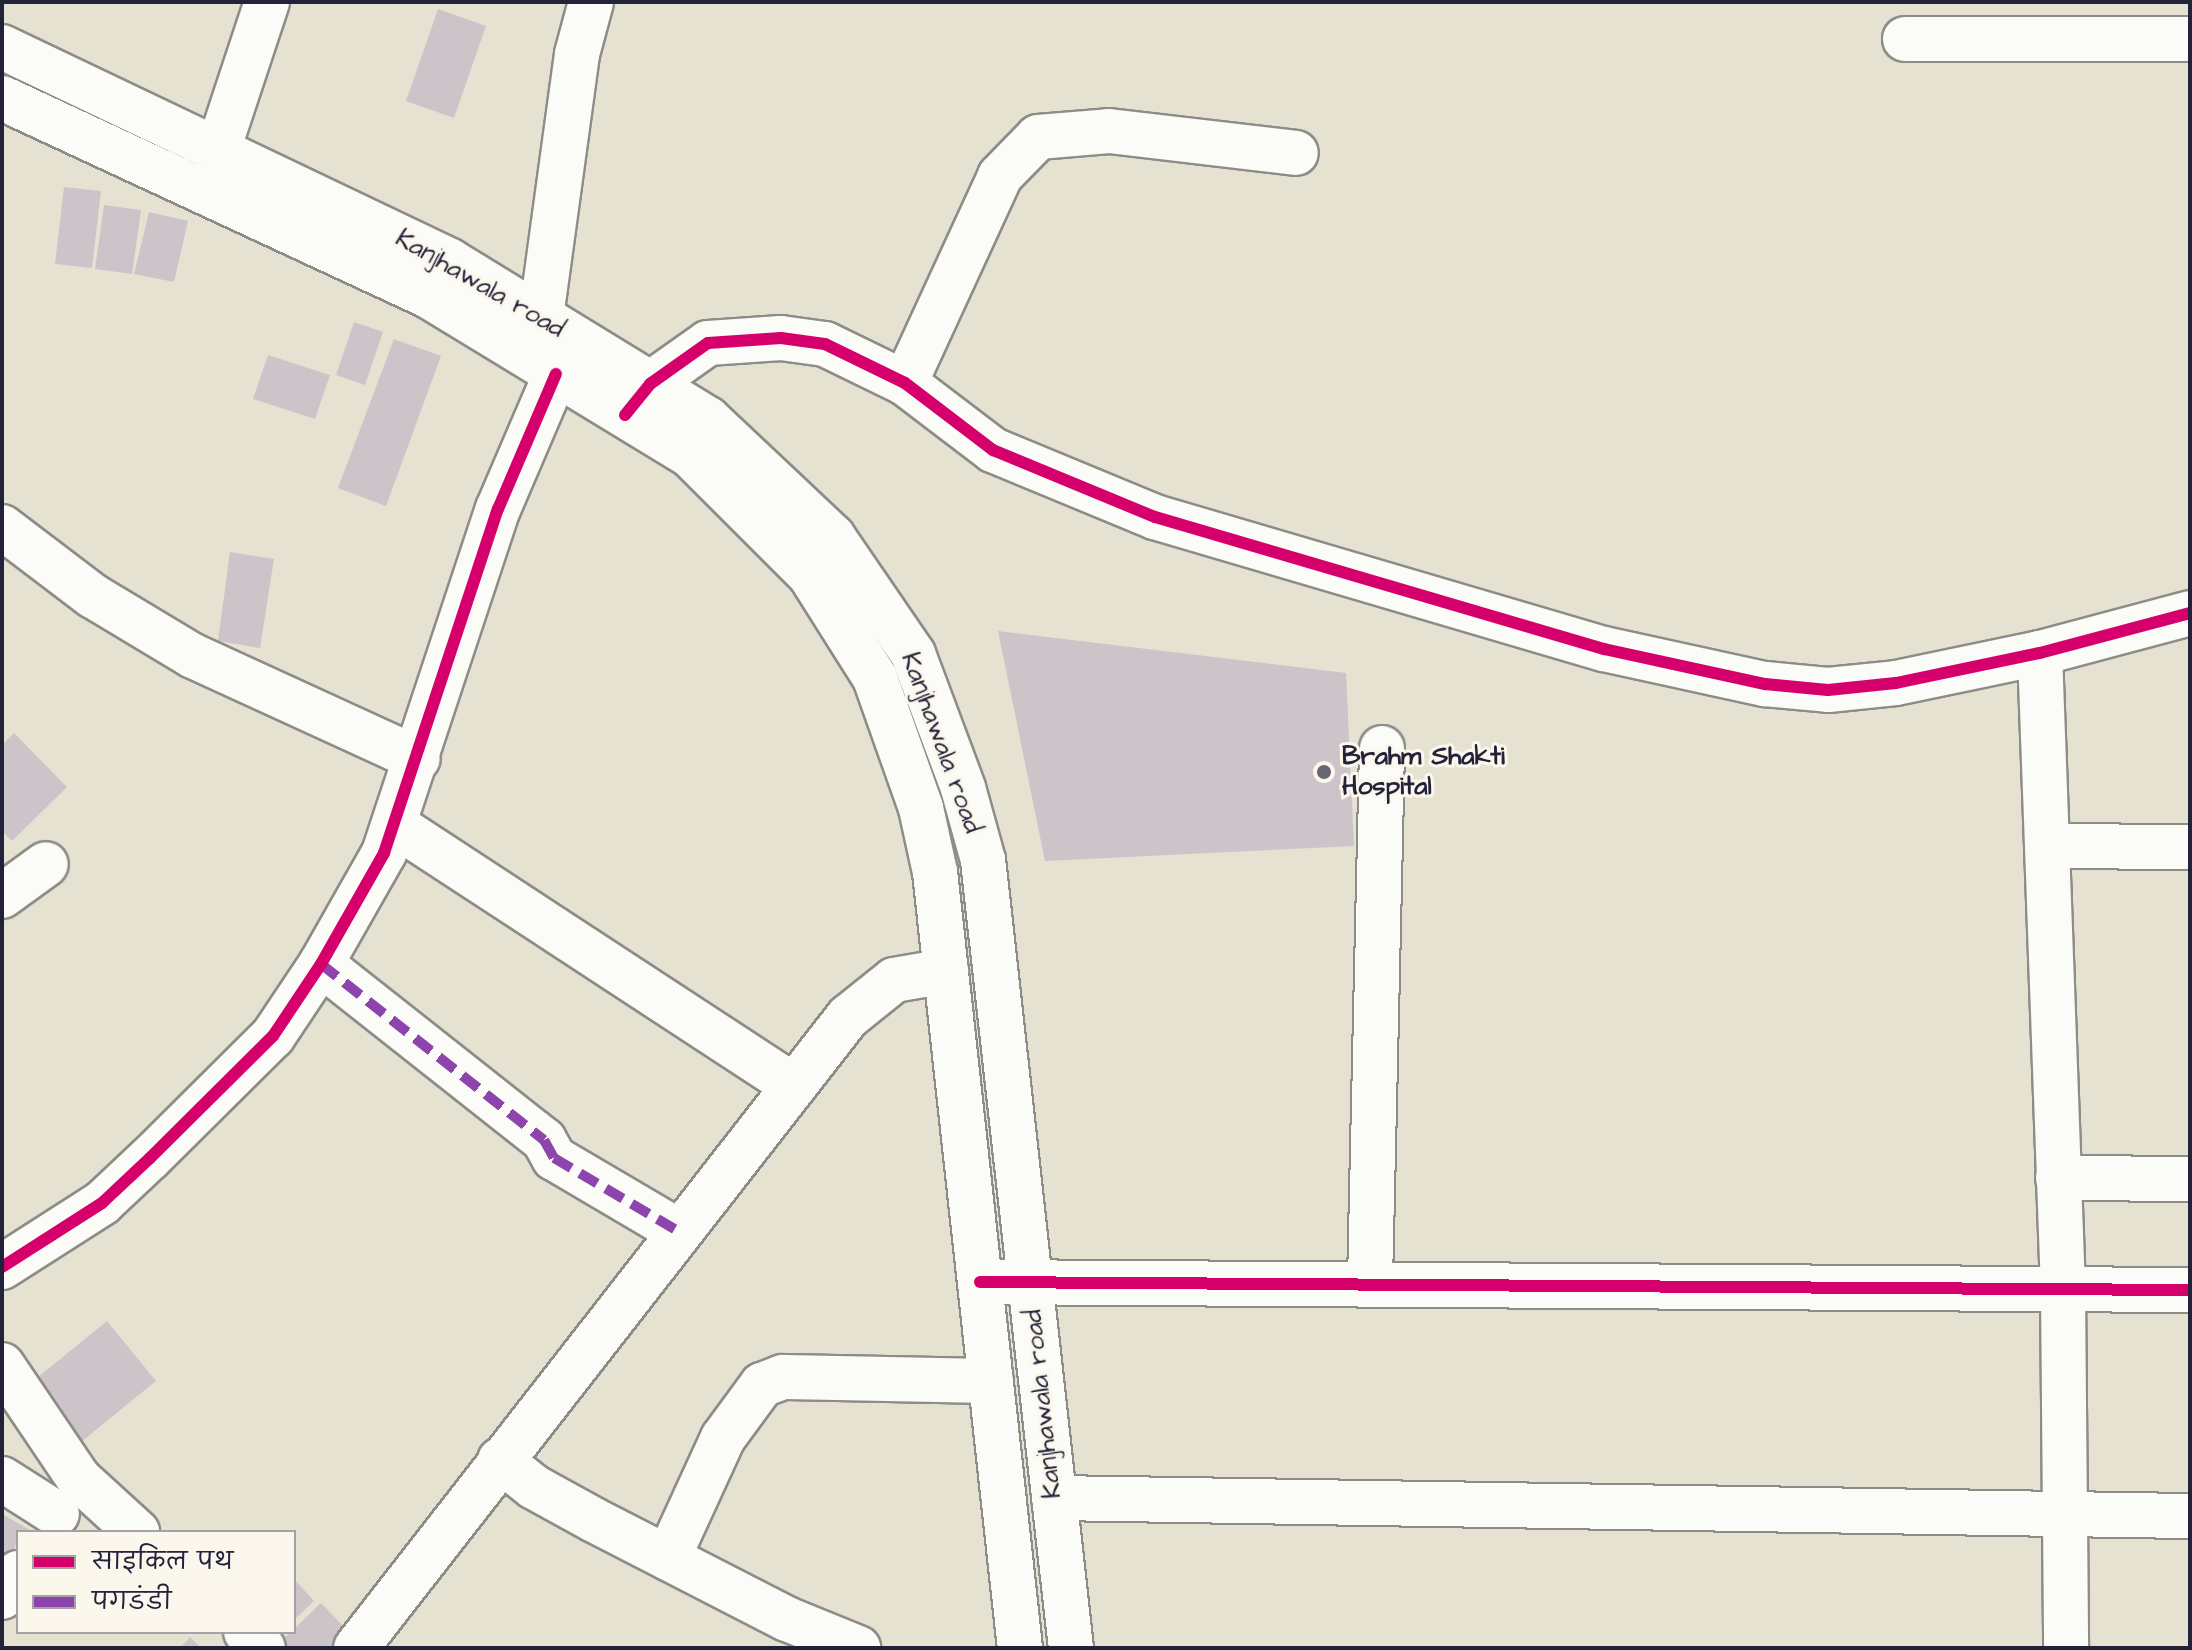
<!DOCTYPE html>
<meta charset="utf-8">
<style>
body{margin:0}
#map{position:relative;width:2192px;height:1650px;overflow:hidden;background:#e5e2d2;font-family:"Architects Daughter","Playpen Sans Deva",sans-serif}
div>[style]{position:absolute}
.building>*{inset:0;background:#cdc4ca}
.roads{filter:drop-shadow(2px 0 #8d8c88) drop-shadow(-2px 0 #8d8c88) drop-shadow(0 2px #8d8c88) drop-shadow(0 -2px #8d8c88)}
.minor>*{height:44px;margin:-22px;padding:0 22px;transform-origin:22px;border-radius:22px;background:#fbfbf8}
.major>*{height:44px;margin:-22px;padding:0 22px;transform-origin:22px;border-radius:22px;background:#fbfbf8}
.quiet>*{height:10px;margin-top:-5px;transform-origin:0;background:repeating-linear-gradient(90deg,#8e44ad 0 20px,transparent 0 30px)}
.cycleway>*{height:12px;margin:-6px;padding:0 6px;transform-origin:6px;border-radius:6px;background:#d6006c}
.dots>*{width:22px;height:22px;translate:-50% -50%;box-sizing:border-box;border:4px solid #fbf7ec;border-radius:50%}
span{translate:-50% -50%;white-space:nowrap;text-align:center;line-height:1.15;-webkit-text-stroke:6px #fbf7ec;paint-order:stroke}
.street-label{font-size:26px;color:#22223b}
.poi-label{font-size:26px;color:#22223b;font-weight:700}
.left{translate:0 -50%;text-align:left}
.frame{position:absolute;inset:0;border:4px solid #22223b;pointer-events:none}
.legend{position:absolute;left:16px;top:1530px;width:280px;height:104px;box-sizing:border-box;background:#fbf7ec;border:2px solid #a4a2a5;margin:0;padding:10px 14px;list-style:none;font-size:24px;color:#22223b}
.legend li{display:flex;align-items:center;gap:16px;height:40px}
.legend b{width:40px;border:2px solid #a4a2a5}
</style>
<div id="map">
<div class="building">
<div style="clip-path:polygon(438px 9px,486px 26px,454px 118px,406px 101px)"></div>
<div style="clip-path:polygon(64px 187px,101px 191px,92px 268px,55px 264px)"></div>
<div style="clip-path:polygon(104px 205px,141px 210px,132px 274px,95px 269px)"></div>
<div style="clip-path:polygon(149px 212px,188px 221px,174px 282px,134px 274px)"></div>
<div style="clip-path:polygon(354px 322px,383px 332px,365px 385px,336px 375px)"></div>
<div style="clip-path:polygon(394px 339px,441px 356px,386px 506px,338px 488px)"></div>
<div style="clip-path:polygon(268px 355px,330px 375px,315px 419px,253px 399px)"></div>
<div style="clip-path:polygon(230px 552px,274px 559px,260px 648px,218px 641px)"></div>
<div style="clip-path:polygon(998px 631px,1346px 673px,1354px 846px,1045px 861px)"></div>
<div style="clip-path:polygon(14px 733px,67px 787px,12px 841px,2px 831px,2px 745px)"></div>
<div style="clip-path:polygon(107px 1321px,156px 1381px,76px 1446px,27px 1386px)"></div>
<div style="clip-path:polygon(2px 1514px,30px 1530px,18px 1532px,12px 1562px,2px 1556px)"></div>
<div style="clip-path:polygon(294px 1579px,314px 1601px,294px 1620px)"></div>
<div style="clip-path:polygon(321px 1603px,348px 1631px,330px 1648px,282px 1648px,278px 1644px)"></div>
<div style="clip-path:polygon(190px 1637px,201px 1648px,180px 1648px)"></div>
</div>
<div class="roads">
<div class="minor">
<div style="left:1905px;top:39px;width:285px"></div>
<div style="left:218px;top:150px;width:156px;rotate:-71.7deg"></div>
<div style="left:541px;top:317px;width:265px;rotate:-82.2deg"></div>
<div style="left:577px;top:54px;width:54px;rotate:-74.9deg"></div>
<div style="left:905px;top:383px;width:228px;rotate:-65.3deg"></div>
<div style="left:1000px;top:176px;width:54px;rotate:-45.7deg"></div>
<div style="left:1038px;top:137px;width:71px;rotate:-4.8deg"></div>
<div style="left:1109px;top:131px;width:188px;rotate:6.7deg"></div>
<div style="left:629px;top:410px;width:33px;rotate:-51deg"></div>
<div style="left:650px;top:384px;width:71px;rotate:-35.3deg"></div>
<div style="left:708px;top:343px;width:73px;rotate:-3.9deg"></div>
<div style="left:781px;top:338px;width:44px;rotate:7.8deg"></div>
<div style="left:825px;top:344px;width:89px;rotate:26deg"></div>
<div style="left:905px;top:383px;width:111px;rotate:37.3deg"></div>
<div style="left:993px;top:450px;width:175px;rotate:22.5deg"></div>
<div style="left:1155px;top:517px;width:468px;rotate:16.4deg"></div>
<div style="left:1604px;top:649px;width:165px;rotate:12.3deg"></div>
<div style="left:1765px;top:684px;width:63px;rotate:5.4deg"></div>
<div style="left:1828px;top:690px;width:68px;rotate:-5.9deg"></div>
<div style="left:1896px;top:683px;width:147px;rotate:-11.8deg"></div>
<div style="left:2040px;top:653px;width:155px;rotate:-14.9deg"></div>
<div style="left:2px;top:527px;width:114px;rotate:37.2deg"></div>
<div style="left:93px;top:596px;width:117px;rotate:31deg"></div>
<div style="left:193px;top:656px;width:247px;rotate:24.6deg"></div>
<div style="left:2040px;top:653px;width:636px;rotate:87.93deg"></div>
<div style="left:2063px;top:1289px;width:359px;rotate:89.5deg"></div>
<div style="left:395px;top:825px;width:477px;rotate:33.2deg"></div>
<div style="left:2047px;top:846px;width:143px;rotate:0.4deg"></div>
<div style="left:2px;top:896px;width:54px;rotate:-36deg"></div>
<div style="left:321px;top:964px;width:284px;rotate:38.3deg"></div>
<div style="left:544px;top:1140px;width:21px;rotate:61deg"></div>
<div style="left:554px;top:1158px;width:144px;rotate:30.5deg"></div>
<div style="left:2058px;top:1178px;width:132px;rotate:0.4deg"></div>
<div style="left:2px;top:1267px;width:119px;rotate:-32.6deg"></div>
<div style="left:102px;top:1203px;width:66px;rotate:-43.2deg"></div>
<div style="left:150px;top:1158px;width:173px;rotate:-44.8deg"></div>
<div style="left:273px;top:1036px;width:87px;rotate:-56.3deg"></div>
<div style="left:321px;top:964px;width:128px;rotate:-60.4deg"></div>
<div style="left:384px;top:853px;width:362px;rotate:-71.7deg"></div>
<div style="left:498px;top:509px;width:147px;rotate:-66.8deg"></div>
<div style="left:980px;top:1282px;width:1210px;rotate:0.38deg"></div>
<div style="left:1370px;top:1282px;width:534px;rotate:-88.71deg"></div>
<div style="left:2px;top:1365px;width:138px;rotate:56deg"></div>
<div style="left:79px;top:1479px;width:79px;rotate:42.4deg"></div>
<div style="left:500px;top:1460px;width:43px;rotate:38.5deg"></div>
<div style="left:534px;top:1487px;width:68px;rotate:28.8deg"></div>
<div style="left:594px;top:1520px;width:217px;rotate:27.2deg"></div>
<div style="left:787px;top:1619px;width:77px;rotate:22.2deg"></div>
<div style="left:2px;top:1479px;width:65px;rotate:32.5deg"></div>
<div style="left:1054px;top:1498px;width:1136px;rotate:0.91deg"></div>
<div style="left:668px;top:1558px;width:132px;rotate:-65.4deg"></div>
<div style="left:723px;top:1438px;width:66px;rotate:-53.7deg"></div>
<div style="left:762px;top:1385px;width:22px;rotate:-21deg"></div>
<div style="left:783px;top:1377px;width:208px;rotate:1.1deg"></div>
<div style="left:2px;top:1597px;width:29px;rotate:-56deg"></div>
<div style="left:246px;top:1632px;width:23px;rotate:43deg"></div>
<div style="left:356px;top:1648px;width:800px;rotate:-52.06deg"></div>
<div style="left:848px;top:1017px;width:59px;rotate:-38.8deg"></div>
<div style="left:894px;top:980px;width:53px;rotate:-9.8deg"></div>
</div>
<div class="major">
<div style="left:2px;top:47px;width:496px;rotate:25.5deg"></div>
<div style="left:450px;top:261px;width:303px;rotate:31.5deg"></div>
<div style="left:708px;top:419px;width:172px;rotate:43.3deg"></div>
<div style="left:833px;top:537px;width:142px;rotate:55.6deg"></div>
<div style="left:913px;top:654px;width:143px;rotate:69.5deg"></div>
<div style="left:963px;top:788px;width:75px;rotate:74.5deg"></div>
<div style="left:983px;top:860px;width:793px;rotate:83.63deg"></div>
<div style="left:2px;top:98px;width:472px;rotate:24.9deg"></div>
<div style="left:430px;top:297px;width:304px;rotate:31.3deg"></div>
<div style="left:690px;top:455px;width:170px;rotate:45deg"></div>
<div style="left:810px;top:575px;width:122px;rotate:57.7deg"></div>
<div style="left:875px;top:678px;width:138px;rotate:70.5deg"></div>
<div style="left:921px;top:808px;width:66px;rotate:77.7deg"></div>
<div style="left:935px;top:872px;width:781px;rotate:83.75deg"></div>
</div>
</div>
<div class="quiet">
<div style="left:321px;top:964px;width:284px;rotate:38.3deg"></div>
<div style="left:544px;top:1140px;width:21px;rotate:61deg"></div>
<div style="left:554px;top:1158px;width:144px;rotate:30.5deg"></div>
</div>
<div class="cycleway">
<div style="left:625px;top:415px;width:40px;rotate:-51deg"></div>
<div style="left:650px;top:384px;width:71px;rotate:-35.3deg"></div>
<div style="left:708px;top:343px;width:73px;rotate:-3.9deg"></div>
<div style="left:781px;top:338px;width:44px;rotate:7.8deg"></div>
<div style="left:825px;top:344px;width:89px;rotate:26deg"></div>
<div style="left:905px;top:383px;width:111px;rotate:37.3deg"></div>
<div style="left:993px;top:450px;width:175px;rotate:22.5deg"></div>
<div style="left:1155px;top:517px;width:468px;rotate:16.4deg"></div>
<div style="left:1604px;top:649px;width:165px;rotate:12.3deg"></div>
<div style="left:1765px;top:684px;width:63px;rotate:5.4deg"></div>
<div style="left:1828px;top:690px;width:68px;rotate:-5.9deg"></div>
<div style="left:1896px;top:683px;width:147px;rotate:-11.8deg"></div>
<div style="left:2040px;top:653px;width:155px;rotate:-14.9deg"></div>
<div style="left:2px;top:1267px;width:119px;rotate:-32.6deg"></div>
<div style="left:102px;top:1203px;width:66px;rotate:-43.2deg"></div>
<div style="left:150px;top:1158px;width:173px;rotate:-44.8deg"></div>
<div style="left:273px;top:1036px;width:87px;rotate:-56.3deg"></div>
<div style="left:321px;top:964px;width:128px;rotate:-60.4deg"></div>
<div style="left:384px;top:853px;width:362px;rotate:-71.7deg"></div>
<div style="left:498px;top:509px;width:147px;rotate:-66.8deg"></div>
<div style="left:980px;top:1282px;width:1210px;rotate:0.38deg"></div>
</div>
<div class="dots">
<div style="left:1324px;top:772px;background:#666570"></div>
</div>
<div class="street-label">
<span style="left:480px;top:284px;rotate:30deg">Kanjhawala road</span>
<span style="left:941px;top:743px;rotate:70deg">Kanjhawala road</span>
<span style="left:1043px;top:1404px;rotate:-96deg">Kanjhawala road</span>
</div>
<div class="poi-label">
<span class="left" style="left:1342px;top:772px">Brahm Shakti<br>Hospital</span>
</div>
<div class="frame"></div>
<ul class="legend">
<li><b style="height:10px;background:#d6006c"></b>साइकिल पथ</li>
<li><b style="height:10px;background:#8e44ad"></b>पगडंडी</li>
</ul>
</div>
